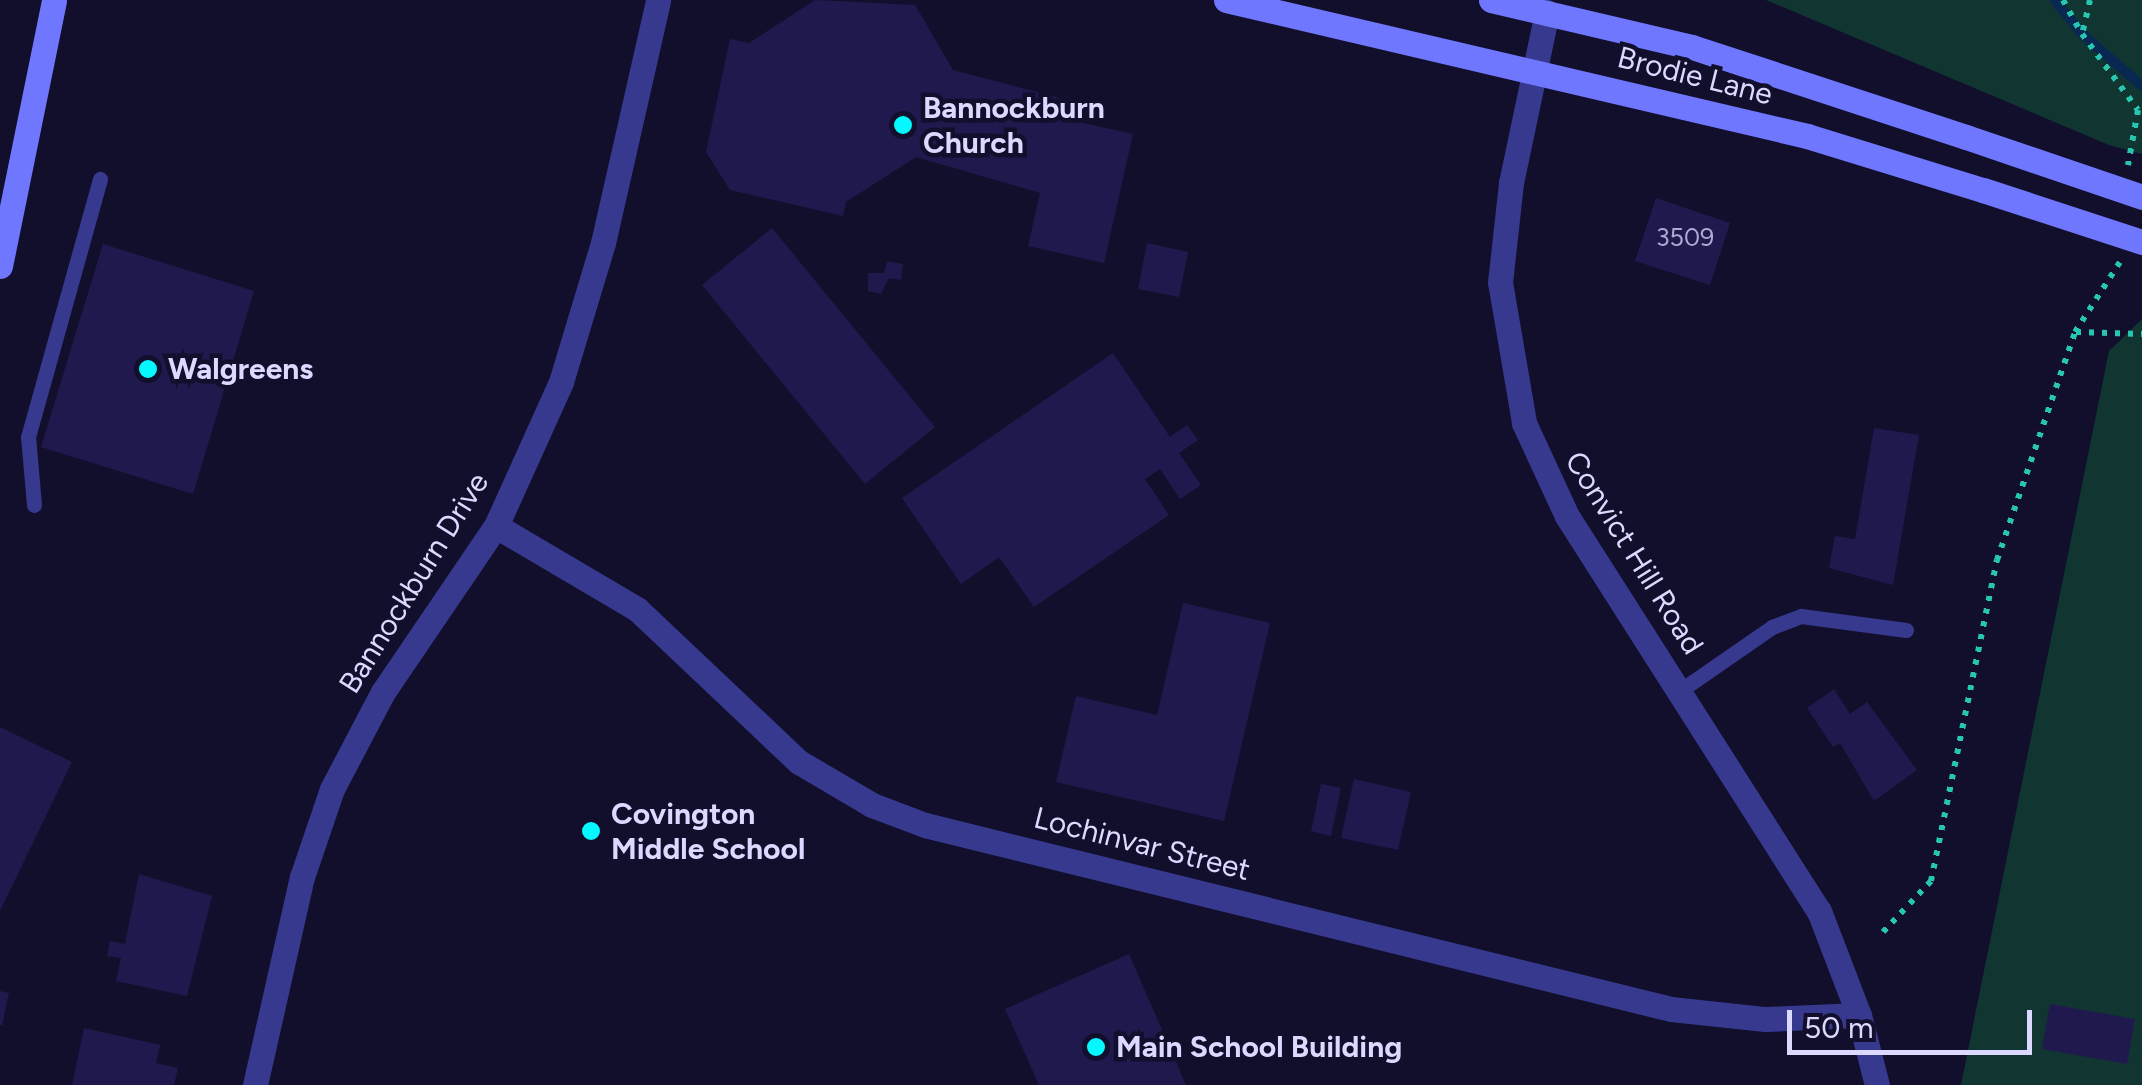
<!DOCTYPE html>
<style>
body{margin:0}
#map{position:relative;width:2142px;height:1085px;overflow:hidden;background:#120f2c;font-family:Figtree,sans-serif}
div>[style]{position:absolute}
.green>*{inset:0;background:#113632}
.stream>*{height:10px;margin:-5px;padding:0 5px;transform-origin:5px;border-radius:5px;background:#082851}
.building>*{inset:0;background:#20194e}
.path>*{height:6px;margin-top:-3px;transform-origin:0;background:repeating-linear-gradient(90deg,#26c6b1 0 5px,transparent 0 13px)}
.service>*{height:15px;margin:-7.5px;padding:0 7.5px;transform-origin:7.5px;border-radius:7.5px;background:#36398e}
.minor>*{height:25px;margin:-12.5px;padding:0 12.5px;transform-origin:12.5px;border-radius:12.5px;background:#36398e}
.tertiary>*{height:25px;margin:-12.5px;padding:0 12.5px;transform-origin:12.5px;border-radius:12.5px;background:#36398e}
.secondary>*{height:25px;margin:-12.5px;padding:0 12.5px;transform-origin:12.5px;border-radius:12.5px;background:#7077ff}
.secondary-bridge>*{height:25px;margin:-12.5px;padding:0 12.5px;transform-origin:12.5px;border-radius:12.5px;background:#7077ff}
.dots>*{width:28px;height:28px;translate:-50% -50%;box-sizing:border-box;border:5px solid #120f2c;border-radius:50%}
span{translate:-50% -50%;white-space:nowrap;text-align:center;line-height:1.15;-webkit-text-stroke:9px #120f2c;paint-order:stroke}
.number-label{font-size:25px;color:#aca9d3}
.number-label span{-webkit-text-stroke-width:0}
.street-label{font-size:30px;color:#dbd9ff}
.poi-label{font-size:30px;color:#dbd9ff;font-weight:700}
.left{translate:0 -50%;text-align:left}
.scale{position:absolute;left:1787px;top:1010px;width:245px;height:45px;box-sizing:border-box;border:5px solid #dbd9ff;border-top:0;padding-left:12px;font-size:30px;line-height:35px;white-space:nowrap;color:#dbd9ff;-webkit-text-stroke:8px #120f2c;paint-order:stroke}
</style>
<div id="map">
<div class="green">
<div style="clip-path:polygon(1766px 0,2142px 0,2142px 154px,2109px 145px)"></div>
<div style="clip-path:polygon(2142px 319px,2142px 1085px,1961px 1085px,2109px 351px)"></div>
</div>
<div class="stream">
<div style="left:2055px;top:0;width:43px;rotate:51.5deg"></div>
<div style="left:2082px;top:34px;width:79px;rotate:40.9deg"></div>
</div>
<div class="building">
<div style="clip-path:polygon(815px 0,915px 5px,953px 70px,1060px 98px,1056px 117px,1133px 134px,1104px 263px,1028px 246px,1040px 193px,916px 157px,846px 202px,843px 216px,730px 190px,706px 152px,730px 39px,749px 43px)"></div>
<div style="clip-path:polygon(1656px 198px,1730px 223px,1710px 285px,1635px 261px)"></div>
<div style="clip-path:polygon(772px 228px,935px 427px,865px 484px,702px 285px)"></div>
<div style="clip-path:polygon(1147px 243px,1188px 252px,1179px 297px,1138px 289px)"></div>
<div style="clip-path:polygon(103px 244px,254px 291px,193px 494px,41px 447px)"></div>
<div style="clip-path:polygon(887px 261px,903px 264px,901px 280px,889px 278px,881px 294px,868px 291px,868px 273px,884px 273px)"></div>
<div style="clip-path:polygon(1113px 353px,1170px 437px,1187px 425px,1198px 440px,1179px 453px,1201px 485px,1180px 499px,1160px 469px,1145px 479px,1169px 515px,1034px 607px,999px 557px,961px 584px,902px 498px)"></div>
<div style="clip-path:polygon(1874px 428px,1919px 435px,1893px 585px,1829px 568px,1835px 536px,1855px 539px)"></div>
<div style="clip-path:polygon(1183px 603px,1270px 623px,1224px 821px,1056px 782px,1076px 696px,1157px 715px)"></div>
<div style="clip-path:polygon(1834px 689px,1850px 714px,1867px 702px,1917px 770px,1874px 801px,1840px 743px,1833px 747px,1807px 708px)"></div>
<div style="clip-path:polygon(0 727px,72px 762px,0 911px)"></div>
<div style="clip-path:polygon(1354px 779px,1411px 792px,1398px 850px,1341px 838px)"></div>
<div style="clip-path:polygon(1321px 784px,1341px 788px,1331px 836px,1311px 831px)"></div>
<div style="clip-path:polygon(139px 874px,212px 896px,187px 996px,116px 981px,121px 958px,107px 956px,110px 941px,125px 944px)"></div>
<div style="clip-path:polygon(1129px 954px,1186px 1085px,1039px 1085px,1005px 1009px)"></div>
<div style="clip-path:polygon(0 991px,9px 993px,2px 1025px,0 1025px)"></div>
<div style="clip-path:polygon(2050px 1004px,2135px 1019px,2127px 1064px,2042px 1049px)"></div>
<div style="clip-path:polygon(84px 1028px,160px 1045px,156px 1063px,178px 1068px,174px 1085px,72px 1085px)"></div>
</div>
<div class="path">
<div style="left:2063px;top:0;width:38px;rotate:61deg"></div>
<div style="left:2090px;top:0;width:35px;rotate:103deg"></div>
<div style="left:2082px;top:34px;width:94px;rotate:53.6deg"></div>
<div style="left:2138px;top:110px;width:56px;rotate:100.3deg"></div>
<div style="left:2076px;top:332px;width:66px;rotate:1.7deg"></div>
<div style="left:1883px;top:932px;width:70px;rotate:-46.7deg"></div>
<div style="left:1931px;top:881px;width:328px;rotate:-78.4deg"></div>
<div style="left:1997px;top:560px;width:241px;rotate:-71.1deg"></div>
<div style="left:2075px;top:332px;width:83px;rotate:-57.3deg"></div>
</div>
<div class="service">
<div style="left:34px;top:505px;width:68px;rotate:-95deg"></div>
<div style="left:28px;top:437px;width:268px;rotate:-74.4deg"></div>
<div style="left:1681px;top:690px;width:111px;rotate:-34.7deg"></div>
<div style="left:1772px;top:627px;width:31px;rotate:-21deg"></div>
<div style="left:1801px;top:616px;width:106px;rotate:7.6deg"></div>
</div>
<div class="minor">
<div style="left:496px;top:526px;width:164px;rotate:30.5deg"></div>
<div style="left:637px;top:609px;width:223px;rotate:43.4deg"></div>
<div style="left:799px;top:762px;width:85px;rotate:30.5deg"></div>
<div style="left:872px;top:805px;width:57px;rotate:20.7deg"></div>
<div style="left:925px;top:825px;width:768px;rotate:13.86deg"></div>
<div style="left:1671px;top:1009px;width:95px;rotate:6.1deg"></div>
<div style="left:1765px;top:1019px;width:94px;rotate:-2.4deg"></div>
<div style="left:255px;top:1085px;width:213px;rotate:-77.3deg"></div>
<div style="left:302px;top:877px;width:93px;rotate:-71.2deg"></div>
<div style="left:332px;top:789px;width:110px;rotate:-62.3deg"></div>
<div style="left:383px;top:692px;width:201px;rotate:-55.8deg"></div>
<div style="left:496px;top:526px;width:158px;rotate:-65.7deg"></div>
<div style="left:561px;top:382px;width:145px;rotate:-73.2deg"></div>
<div style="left:603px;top:243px;width:249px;rotate:-77.2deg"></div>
</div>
<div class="tertiary">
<div style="left:1547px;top:12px;width:175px;rotate:101.9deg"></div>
<div style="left:1511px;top:183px;width:100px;rotate:96.3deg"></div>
<div style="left:1500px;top:282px;width:143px;rotate:80.3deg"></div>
<div style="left:1524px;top:423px;width:102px;rotate:65.2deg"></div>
<div style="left:1567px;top:516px;width:469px;rotate:57.5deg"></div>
<div style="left:1819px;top:911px;width:111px;rotate:69deg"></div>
<div style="left:1859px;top:1015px;width:72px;rotate:75.6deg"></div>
</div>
<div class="secondary">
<div style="left:1226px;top:0;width:597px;rotate:13.17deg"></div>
<div style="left:1807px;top:136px;width:184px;rotate:17.1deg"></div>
<div style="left:1491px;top:0;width:206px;rotate:13.2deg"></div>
<div style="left:1692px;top:47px;width:288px;rotate:18.2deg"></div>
<div style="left:0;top:266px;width:271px;rotate:-78.5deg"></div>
</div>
<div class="secondary-bridge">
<div style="left:1966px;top:137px;width:186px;rotate:18.8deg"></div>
<div style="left:1983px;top:190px;width:167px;rotate:18.1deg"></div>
</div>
<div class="dots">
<div style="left:903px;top:125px;background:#05f8ff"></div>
<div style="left:148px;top:369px;background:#05f8ff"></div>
<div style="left:591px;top:831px;background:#05f8ff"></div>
<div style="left:1096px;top:1047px;background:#05f8ff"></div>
</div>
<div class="number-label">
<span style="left:1685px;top:237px">3509</span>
</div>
<div class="street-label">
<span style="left:1695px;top:76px;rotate:14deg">Brodie Lane</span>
<span style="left:1634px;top:553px;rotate:58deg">Convict Hill Road</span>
<span style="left:414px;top:583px;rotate:-58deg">Bannockburn Drive</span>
<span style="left:1142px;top:844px;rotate:14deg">Lochinvar Street</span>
</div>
<div class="poi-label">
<span class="left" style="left:923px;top:125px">Bannockburn<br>Church</span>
<span class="left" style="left:168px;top:369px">Walgreens</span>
<span class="left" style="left:611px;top:831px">Covington<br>Middle School</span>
<span class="left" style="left:1116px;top:1047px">Main School Building</span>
</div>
<div class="scale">50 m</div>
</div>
